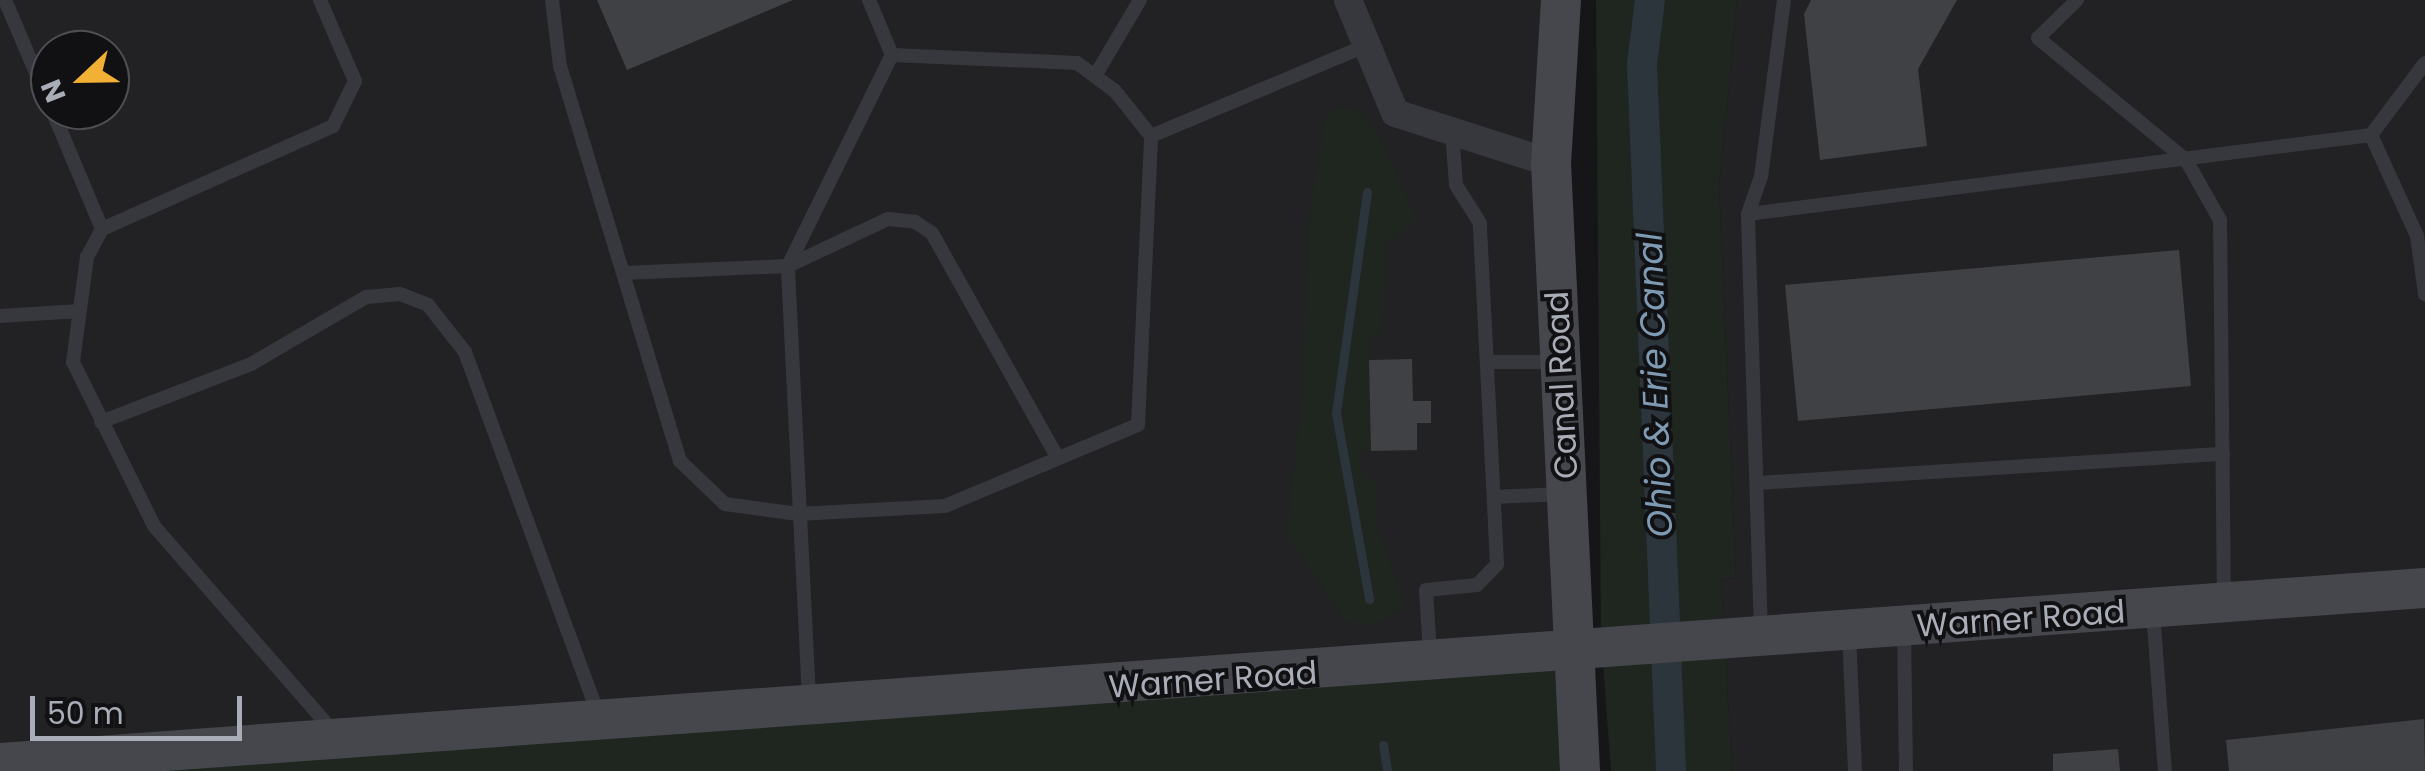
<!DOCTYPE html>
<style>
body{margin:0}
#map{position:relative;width:2425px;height:771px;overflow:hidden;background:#161618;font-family:Poppins,sans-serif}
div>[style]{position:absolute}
.built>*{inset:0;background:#222225}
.green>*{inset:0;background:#1e261f}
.stream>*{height:9px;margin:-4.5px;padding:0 4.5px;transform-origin:4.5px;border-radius:4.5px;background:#2c353c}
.canal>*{height:30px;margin:-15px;padding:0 15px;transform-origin:15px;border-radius:15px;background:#2c353c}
.building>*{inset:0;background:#404145}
.lane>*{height:14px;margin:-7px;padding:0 7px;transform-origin:7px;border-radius:7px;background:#37383d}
.street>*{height:28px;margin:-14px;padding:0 14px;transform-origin:14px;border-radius:14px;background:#37383d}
.secondary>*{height:40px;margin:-20px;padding:0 20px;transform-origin:20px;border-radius:20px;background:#45474d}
span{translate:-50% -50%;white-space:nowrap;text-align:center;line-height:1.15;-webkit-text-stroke:8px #111113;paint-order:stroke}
.street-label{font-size:32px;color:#a8adb8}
.water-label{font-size:35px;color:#7f9bb3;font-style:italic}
.north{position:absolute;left:30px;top:30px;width:100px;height:100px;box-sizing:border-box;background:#111113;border:2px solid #4d4f55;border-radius:50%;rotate:248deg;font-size:28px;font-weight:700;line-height:40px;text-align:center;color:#a8adb8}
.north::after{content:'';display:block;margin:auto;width:35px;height:45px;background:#f2b134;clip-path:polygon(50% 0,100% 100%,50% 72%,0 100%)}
.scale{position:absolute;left:30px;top:696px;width:212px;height:45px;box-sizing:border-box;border:5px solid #a8adb8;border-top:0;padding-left:12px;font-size:30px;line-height:35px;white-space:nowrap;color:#a8adb8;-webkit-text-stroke:8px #111113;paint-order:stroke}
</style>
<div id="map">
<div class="built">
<div style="clip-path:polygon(evenodd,0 0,1561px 0,1576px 655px,0 763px,0 0,50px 50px,110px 50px,110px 110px,50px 110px,50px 50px)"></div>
<div style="clip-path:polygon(1737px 0,2425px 0,2425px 771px,1732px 771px,1721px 580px,1736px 578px,1719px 186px)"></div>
</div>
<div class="green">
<div style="clip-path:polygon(1596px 0,1737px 0,1719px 186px,1736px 578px,1721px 580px,1732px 771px,1611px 771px,1601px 637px)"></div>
<div style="clip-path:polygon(1340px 107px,1356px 108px,1375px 128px,1417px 219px,1386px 244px,1382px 331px,1368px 337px,1371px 451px,1361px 450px,1360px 468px,1377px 486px,1378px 532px,1406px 605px,1375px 625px,1347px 622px,1286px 535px,1301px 406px,1310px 208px,1326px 115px)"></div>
<div style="clip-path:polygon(1576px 655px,1580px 771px,0 771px)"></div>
</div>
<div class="stream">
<div style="left:1367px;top:192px;width:223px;rotate:98deg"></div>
<div style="left:1336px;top:413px;width:189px;rotate:79.9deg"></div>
<div style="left:1383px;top:745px;width:26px;rotate:81deg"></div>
</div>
<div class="canal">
<div style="left:1650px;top:0;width:64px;rotate:97.1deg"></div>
<div style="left:1642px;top:64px;width:708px;rotate:87.65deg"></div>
</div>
<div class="building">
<div style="clip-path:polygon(597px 0,793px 0,627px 70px)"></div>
<div style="clip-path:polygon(1811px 0,1957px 0,1918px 69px,1927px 146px,1820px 160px,1804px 14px)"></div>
<div style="clip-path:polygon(2179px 250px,2191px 386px,1798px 421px,1785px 285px)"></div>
<div style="clip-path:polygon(1412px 359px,1413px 401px,1431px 401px,1431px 423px,1417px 423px,1417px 450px,1371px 451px,1369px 360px)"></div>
<div style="clip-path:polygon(2424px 719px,2425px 771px,2229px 771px,2226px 740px)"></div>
<div style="clip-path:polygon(2118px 749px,2120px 771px,2053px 771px,2053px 754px)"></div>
</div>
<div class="lane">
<div style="left:5px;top:0;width:115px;rotate:67deg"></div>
<div style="left:552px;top:0;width:66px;rotate:83.1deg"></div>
<div style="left:560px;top:66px;width:413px;rotate:73.1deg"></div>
<div style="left:680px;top:461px;width:62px;rotate:43.7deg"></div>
<div style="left:725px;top:504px;width:74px;rotate:7.8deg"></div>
<div style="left:798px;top:514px;width:147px;rotate:-3.1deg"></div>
<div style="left:945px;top:506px;width:209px;rotate:-22.8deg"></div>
<div style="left:1138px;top:425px;width:289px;rotate:-87.4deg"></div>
<div style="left:1151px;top:136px;width:58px;rotate:-128.7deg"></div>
<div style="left:1115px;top:91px;width:47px;rotate:-143.6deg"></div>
<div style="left:1077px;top:63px;width:185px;rotate:-177.5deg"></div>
<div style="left:892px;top:55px;width:60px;rotate:-112.7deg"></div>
<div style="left:2077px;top:0;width:54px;rotate:135.7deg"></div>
<div style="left:2038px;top:38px;width:192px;rotate:39.5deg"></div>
<div style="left:2186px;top:160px;width:69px;rotate:60.5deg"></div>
<div style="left:2220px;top:220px;width:379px;rotate:89.4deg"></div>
<div style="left:2425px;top:63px;width:90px;rotate:126.9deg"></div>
<div style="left:2371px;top:135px;width:111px;rotate:65.5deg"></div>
<div style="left:2417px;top:236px;width:59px;rotate:82.1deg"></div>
<div style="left:1095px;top:76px;width:88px;rotate:-59.4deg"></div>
<div style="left:52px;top:110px;width:129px;rotate:67.2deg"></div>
<div style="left:102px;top:229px;width:32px;rotate:118deg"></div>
<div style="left:87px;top:257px;width:106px;rotate:97.6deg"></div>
<div style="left:73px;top:362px;width:183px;rotate:63.7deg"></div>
<div style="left:154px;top:526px;width:274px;rotate:48.9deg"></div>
<div style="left:1151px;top:136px;width:234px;rotate:-22.8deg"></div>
<div style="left:1748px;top:214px;width:628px;rotate:-7.23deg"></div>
<div style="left:102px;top:229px;width:253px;rotate:-24deg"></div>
<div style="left:333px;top:126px;width:50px;rotate:-63.9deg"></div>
<div style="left:355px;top:81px;width:88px;rotate:-113.4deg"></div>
<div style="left:623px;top:273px;width:165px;rotate:-2.4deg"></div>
<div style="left:788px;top:266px;width:110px;rotate:-25.2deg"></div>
<div style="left:888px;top:219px;width:27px;rotate:6deg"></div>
<div style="left:915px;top:222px;width:20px;rotate:33deg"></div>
<div style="left:932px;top:233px;width:258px;rotate:60.8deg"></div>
<div style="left:0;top:316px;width:80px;rotate:-3.6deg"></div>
<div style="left:1488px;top:362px;width:72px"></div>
<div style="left:101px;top:422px;width:161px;rotate:-21.1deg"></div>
<div style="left:251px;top:364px;width:133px;rotate:-30.2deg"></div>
<div style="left:366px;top:297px;width:34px;rotate:-5deg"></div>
<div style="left:400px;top:294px;width:30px;rotate:21deg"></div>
<div style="left:428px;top:305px;width:60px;rotate:51.8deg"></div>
<div style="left:465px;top:352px;width:388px;rotate:69.8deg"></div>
<div style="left:1757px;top:483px;width:467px;rotate:-3.6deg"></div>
<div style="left:1494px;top:497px;width:67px;rotate:-2.6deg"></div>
<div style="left:2153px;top:612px;width:159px;rotate:85.7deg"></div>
<div style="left:1904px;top:629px;width:142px;rotate:89.2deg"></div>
<div style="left:1761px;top:633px;width:419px;rotate:-91.8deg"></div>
<div style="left:1748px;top:214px;width:39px;rotate:-71deg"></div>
<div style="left:1761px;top:177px;width:178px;rotate:-82.6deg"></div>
<div style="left:1849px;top:633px;width:138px;rotate:87.5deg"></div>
<div style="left:1430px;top:654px;width:64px;rotate:-93.6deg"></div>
<div style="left:1426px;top:590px;width:51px;rotate:-5.6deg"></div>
<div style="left:1477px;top:585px;width:29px;rotate:-46deg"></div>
<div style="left:1497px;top:564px;width:341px;rotate:-92.9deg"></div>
<div style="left:1480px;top:223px;width:45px;rotate:-122.3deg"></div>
<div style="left:1456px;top:185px;width:54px;rotate:-94.2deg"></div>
<div style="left:809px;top:699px;width:434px;rotate:-92.8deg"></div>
<div style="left:788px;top:266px;width:235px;rotate:-63.8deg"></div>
</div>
<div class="street">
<div style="left:1348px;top:0;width:122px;rotate:67.4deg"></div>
<div style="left:1395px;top:113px;width:164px;rotate:17.8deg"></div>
</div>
<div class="secondary">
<div style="left:1561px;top:0;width:163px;rotate:93.5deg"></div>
<div style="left:1551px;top:163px;width:609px;rotate:87.27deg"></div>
<div style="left:0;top:763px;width:2431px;rotate:-4.13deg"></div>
</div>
<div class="street-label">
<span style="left:1562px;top:385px;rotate:-93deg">Canal Road</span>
<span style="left:2021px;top:619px;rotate:-4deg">Warner Road</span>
<span style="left:1213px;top:680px;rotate:-4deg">Warner Road</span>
</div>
<div class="water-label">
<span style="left:1655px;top:385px;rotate:-92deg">Ohio &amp; Erie Canal</span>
</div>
<div class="north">N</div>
<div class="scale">50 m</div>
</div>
